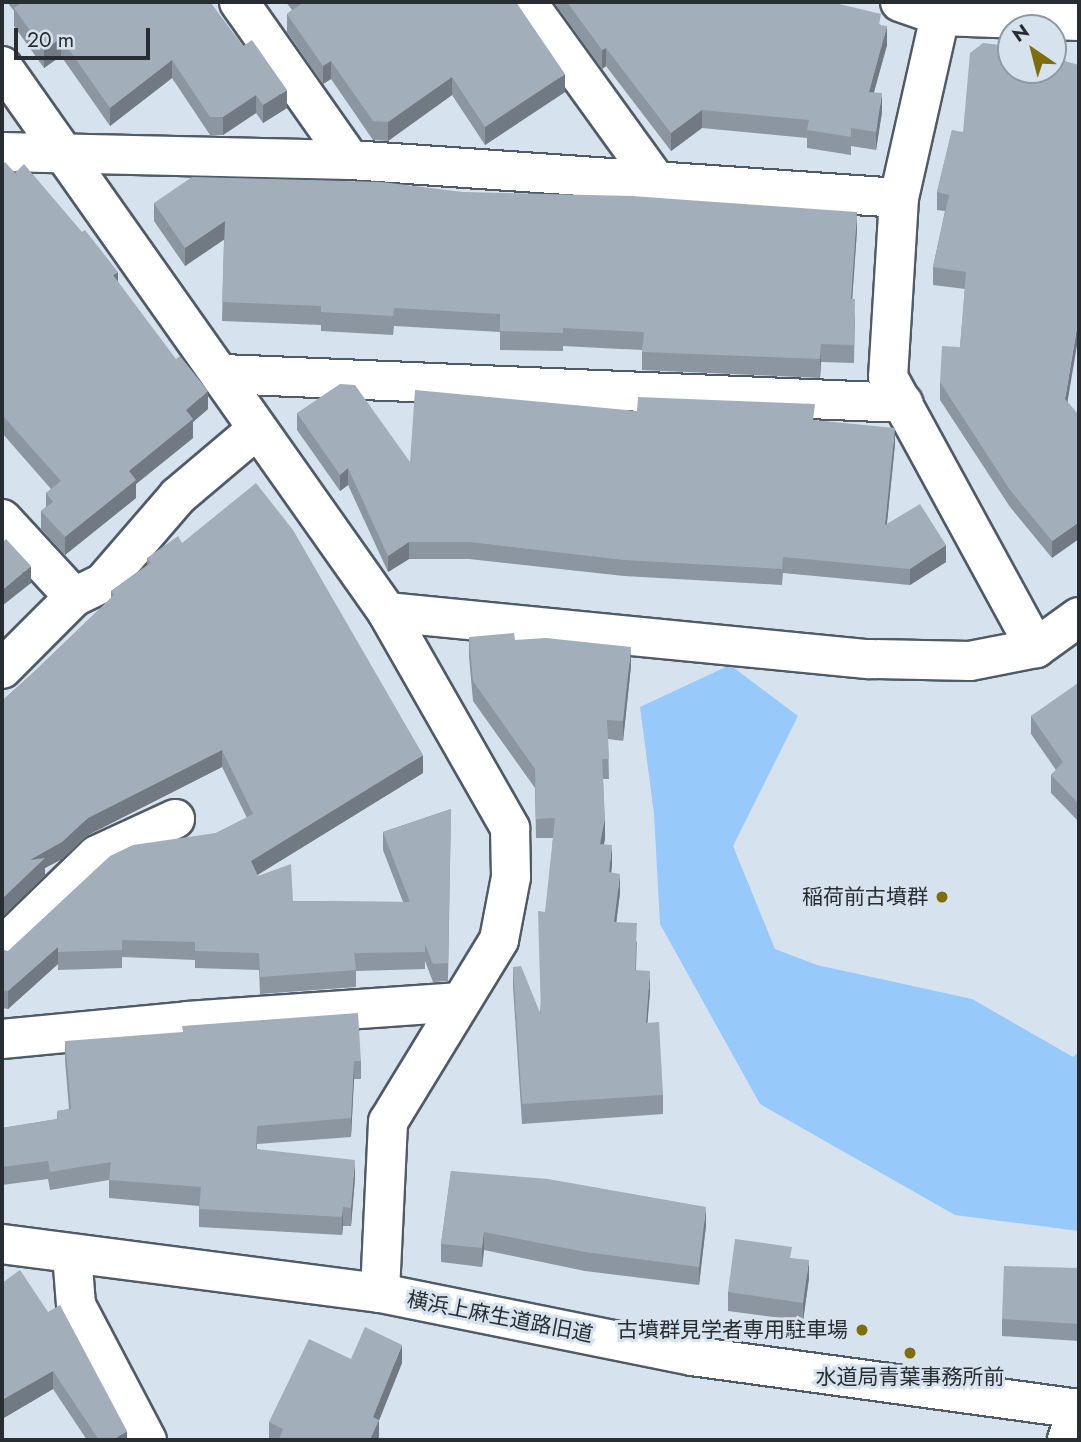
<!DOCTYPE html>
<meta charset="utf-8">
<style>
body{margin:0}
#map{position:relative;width:1081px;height:1442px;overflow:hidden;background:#d6e3ef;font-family:Jost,"Noto Sans JP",sans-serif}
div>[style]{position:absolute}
.green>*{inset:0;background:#97c9fb}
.roads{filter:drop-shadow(2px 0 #505b65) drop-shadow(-2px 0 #505b65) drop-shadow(0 2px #505b65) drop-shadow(0 -2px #505b65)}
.minor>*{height:38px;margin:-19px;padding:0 19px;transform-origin:19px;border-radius:19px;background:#fff}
.tertiary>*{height:38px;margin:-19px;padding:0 19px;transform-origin:19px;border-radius:19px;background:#fff}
.wall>*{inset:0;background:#8b96a0}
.shaded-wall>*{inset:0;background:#717a82}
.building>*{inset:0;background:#a2aeba}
.dots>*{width:19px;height:19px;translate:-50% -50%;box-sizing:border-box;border:4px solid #d6e3ef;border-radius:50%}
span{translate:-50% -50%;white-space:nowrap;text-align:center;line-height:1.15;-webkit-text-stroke:6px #d6e3ef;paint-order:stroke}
.poi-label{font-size:21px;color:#282d31}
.right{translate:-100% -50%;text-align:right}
.street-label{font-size:21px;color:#282d31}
.frame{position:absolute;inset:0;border:4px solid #282d31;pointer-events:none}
.north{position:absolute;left:997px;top:14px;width:70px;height:70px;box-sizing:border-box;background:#d6e3ef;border:2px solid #909aa3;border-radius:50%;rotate:325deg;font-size:19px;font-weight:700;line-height:28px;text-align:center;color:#282d31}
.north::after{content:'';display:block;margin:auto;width:24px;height:32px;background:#7e6d09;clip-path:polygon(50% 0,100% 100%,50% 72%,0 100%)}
.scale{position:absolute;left:14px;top:28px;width:136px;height:32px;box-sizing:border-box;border:4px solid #282d31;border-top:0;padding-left:9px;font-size:21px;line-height:24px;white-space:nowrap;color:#282d31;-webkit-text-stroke:5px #d6e3ef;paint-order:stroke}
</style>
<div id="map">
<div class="green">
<div style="clip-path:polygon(730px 665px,798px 716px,733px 846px,775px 949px,817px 965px,972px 999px,1073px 1057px,1079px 1052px,1079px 1231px,955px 1215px,760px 1104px,660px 924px,654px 814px,640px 707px)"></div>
</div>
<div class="roads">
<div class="minor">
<div style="left:239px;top:2px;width:193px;rotate:54.9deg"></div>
<div style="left:527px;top:2px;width:222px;rotate:54.2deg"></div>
<div style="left:900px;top:2px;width:42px;rotate:19.3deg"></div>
<div style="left:940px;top:16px;width:139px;rotate:2.1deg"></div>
<div style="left:940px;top:16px;width:187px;rotate:102.7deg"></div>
<div style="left:899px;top:198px;width:179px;rotate:93.5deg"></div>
<div style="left:888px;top:377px;width:309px;rotate:61.4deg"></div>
<div style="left:1036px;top:648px;width:53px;rotate:-35.8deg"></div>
<div style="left:2px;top:66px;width:668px;rotate:54.81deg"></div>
<div style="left:387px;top:612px;width:249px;rotate:60.3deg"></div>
<div style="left:510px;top:828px;width:49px;rotate:88.8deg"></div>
<div style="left:511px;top:877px;width:64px;rotate:100.8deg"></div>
<div style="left:499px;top:940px;width:213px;rotate:121.4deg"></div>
<div style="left:388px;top:1122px;width:171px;rotate:92.7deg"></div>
<div style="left:2px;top:152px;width:348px;rotate:1.3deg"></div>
<div style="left:350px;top:160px;width:550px;rotate:3.96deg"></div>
<div style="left:223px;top:374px;width:681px;rotate:2.44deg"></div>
<div style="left:2px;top:519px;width:106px;rotate:47.3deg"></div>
<div style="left:387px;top:612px;width:485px;rotate:5.6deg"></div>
<div style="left:870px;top:659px;width:100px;rotate:1.1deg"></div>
<div style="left:970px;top:661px;width:67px;rotate:-11.1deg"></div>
<div style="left:2px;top:669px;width:102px;rotate:-45deg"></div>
<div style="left:74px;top:597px;width:32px;rotate:-26deg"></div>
<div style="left:103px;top:583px;width:115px;rotate:-49.2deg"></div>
<div style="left:178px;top:496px;width:101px;rotate:-40.2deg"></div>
<div style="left:2px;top:947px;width:132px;rotate:-44.1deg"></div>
<div style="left:97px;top:855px;width:86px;rotate:-24.8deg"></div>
<div style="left:2px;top:1039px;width:187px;rotate:-5.5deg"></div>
<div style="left:188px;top:1021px;width:272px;rotate:-4deg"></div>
<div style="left:72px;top:1254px;width:51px;rotate:85.5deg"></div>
<div style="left:76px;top:1305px;width:153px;rotate:62.3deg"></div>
<div style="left:1067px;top:1440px;width:33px;rotate:-72deg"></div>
</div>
<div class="tertiary">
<div style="left:2px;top:1244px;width:381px;rotate:7.4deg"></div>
<div style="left:380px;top:1293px;width:318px;rotate:11.4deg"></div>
<div style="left:692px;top:1356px;width:391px;rotate:7.8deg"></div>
</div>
</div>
<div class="wall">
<div style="clip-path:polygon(7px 2px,210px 2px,287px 108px,263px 123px,256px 113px,223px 135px,210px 135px,172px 78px,110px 126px,61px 56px,44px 68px,14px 26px,14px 11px)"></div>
<div style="clip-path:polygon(286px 2px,516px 2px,565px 92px,485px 145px,452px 95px,388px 141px,373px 140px,331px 79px,323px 84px,287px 32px,287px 14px,292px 10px)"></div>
<div style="clip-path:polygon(554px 2px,831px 2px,881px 25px,887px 45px,874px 92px,882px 112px,876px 150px,851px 146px,851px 155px,807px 148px,807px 138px,702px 128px,671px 151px,606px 66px,602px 69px)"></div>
<div style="clip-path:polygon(952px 130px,1068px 402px,1052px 558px,1010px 507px,940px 400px,940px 382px,960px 347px,965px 289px,933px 285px,933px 267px,945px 211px,937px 210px,937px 192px)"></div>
<div style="clip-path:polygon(2px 165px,118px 282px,208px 409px,193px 422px,193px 438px,136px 484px,136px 498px,65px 555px,41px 529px,41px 511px,46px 507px,46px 493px,51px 489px,2px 433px)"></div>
<div style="clip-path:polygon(463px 192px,857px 230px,852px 299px,855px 317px,854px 363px,821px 362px,820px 378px,642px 370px,642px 350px,563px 346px,563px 351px,500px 350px,500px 332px,394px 326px,393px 335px,321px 331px,321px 325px,222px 321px,224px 239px,185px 266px,154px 221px,154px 203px)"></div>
<div style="clip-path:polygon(637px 411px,815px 420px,895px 444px,887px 524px,946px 562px,910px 585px,783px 573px,782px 585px,624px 576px,469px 559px,409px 559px,388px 572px,348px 485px,340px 491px,297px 430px,297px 413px,410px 462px)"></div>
<div style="clip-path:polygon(182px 543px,423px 773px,257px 875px,293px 901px,403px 902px,383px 850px,383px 832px,451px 809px,448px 981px,433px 982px,425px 961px,425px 969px,356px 971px,356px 987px,260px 994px,259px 970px,195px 968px,195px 960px,122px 957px,122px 968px,58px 970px,58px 964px,8px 1009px,2px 1008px,2px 950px,8px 951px,216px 833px,247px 818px,222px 767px,88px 835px,62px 859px,45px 868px,45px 875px,2px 917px,2px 701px,36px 670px,111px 598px,111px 591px,147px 565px,147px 558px)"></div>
<div style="clip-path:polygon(469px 637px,515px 640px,631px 666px,623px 741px,608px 739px,609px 779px,603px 779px,605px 838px,604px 844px,612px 865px,611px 873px,620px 893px,616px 922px,637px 942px,636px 970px,650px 991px,647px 1023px,663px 1095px,663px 1114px,522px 1124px,513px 987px,513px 967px,540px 1014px,553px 838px,536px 838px,535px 788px,473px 701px,469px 657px)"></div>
<div style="clip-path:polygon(1079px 684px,1079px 822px,1051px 793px,1051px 775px,1056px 770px,1031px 734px,1031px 716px)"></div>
<div style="clip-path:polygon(65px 1041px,361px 1061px,361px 1079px,354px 1079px,351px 1137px,257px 1144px,257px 1149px,355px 1178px,351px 1226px,343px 1226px,342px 1235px,199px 1227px,199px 1206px,109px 1198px,109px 1180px,50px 1190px,48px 1179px,2px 1185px,2px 1128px,57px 1119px,57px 1111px,69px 1109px,65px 1060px)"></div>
<div style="clip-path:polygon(451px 1171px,706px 1225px,699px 1285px,585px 1271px,484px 1250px,482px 1267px,441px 1262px,441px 1244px)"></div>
<div style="clip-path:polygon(792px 1258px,809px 1278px,803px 1321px,728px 1311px,728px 1292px)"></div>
<div style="clip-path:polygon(1079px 1268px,1079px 1341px,1002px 1336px,1002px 1319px)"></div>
<div style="clip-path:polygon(2px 1283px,127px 1440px,87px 1440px,53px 1389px,2px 1419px)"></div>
<div style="clip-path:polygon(351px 1359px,402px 1363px,379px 1420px,379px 1438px,378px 1440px,269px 1440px,269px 1422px)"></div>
</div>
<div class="shaded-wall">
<div style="clip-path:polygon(887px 26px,887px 45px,869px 110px,869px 92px)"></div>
<div style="clip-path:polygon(61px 38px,61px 56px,44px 68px,44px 50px)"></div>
<div style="clip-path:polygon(606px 48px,606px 66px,602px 69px,602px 50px)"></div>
<div style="clip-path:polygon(172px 60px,172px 78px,110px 126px,110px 108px)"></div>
<div style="clip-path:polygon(331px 61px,331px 79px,323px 84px,323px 66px)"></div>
<div style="clip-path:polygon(565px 74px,565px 92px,485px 145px,485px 127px)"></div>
<div style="clip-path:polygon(452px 77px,452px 95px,388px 141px,388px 122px)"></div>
<div style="clip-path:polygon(287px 90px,287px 108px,263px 123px,263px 105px)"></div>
<div style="clip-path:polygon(882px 93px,882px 112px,876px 150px,876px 132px)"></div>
<div style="clip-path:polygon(256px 95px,256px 113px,223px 135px,223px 117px)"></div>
<div style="clip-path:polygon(702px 110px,702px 128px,671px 151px,671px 133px)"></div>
<div style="clip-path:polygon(857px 212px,857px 230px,851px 317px,851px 299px)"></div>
<div style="clip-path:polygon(225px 221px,225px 239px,185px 266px,185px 248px)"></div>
<div style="clip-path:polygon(118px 272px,118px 290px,113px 275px)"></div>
<div style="clip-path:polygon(1079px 316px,1079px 333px,1065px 417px,1065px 399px)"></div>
<div style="clip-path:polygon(821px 344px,821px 362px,820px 378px,820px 359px)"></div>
<div style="clip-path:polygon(208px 391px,208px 409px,193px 422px,193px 438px,136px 484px,136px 498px,65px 555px,65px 537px,129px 471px,186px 410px)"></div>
<div style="clip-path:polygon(895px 428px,895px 444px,885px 541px,885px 525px)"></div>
<div style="clip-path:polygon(348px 468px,348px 485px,340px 491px,340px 475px)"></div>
<div style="clip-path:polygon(1079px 522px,1079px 539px,1052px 558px,1052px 541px)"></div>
<div style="clip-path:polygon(409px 542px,409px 559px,388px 572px,388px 556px)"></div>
<div style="clip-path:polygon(946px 545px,946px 562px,910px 585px,910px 569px)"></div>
<div style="clip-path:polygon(31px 566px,31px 583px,2px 606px,2px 590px)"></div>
<div style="clip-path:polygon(631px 647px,631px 666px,623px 741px,623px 721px)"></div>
<div style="clip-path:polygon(222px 750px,222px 767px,88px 835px,62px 859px,45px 868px,45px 875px,2px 917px,2px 899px,30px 860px,88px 818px)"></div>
<div style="clip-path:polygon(423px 755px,423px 773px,251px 879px,251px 861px)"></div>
<div style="clip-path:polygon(605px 818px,605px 838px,600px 864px,600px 844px)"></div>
<div style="clip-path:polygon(612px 845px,612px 865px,609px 892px,609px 872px)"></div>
<div style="clip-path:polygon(620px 874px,620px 893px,614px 941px,614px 922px)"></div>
<div style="clip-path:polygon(58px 947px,58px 964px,8px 1009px,8px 991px)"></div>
<div style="clip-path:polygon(650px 971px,650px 991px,646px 1042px,646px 1023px)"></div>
<div style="clip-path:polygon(354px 1061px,354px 1079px,351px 1137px,351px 1118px)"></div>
<div style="clip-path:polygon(355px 1160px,355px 1178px,351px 1226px,351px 1208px)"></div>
<div style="clip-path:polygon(343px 1207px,343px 1226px,342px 1235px,342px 1217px)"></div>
<div style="clip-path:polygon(706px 1207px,706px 1225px,699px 1285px,699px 1267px)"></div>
<div style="clip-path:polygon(484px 1232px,484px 1250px,482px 1267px,482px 1248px)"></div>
<div style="clip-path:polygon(809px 1260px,809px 1278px,803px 1321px,803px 1303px)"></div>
<div style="clip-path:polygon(402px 1345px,402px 1363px,376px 1428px,379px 1420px,379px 1438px,378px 1440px,370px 1440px,373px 1417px)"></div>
<div style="clip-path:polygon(53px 1371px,53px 1389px,2px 1419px,2px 1400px)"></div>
<div style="clip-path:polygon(127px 1431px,127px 1440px,113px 1440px)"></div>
</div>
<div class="building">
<div style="clip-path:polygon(20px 2px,210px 2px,243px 46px,252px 40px,287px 90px,263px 105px,256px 95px,223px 117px,210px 117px,172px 60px,110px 108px,61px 38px,44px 50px,14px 8px,21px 3px)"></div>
<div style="clip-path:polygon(300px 2px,516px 2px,565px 74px,485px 127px,452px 77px,388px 122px,373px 121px,331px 61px,323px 66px,287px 14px,301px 4px)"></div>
<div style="clip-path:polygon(567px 2px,831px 2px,881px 14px,879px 25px,887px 26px,869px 92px,882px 93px,876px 132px,851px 128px,851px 137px,807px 130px,809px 120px,702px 110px,671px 133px,606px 48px,602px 50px)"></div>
<div style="clip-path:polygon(983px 43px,1000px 45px,1011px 48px,1011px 70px,1053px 70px,1053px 58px,1079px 65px,1079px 316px,1065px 399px,1079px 415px,1079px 522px,1052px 541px,1010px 490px,940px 382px,942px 346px,960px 347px,966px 272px,933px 267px,949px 195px,937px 192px,952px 130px,963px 132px,970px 53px)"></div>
<div style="clip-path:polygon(5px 162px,15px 173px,24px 164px,82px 232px,85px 230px,118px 272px,113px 275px,176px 359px,180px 356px,208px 391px,186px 410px,193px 419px,129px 471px,136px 480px,65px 537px,41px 511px,53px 502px,46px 493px,61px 481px,2px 415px,2px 165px)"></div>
<div style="clip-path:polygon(192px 177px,382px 182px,463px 192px,632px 196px,857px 212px,851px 299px,855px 299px,854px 345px,821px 344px,820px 359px,642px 352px,644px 332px,563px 328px,563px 333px,500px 331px,500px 314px,394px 308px,393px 316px,321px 312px,321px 306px,222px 302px,225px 221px,185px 248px,154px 203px)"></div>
<div style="clip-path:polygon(340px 384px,355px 385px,410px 462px,415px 390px,637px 411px,638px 397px,815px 404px,813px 420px,895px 428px,885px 525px,920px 504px,946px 545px,910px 569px,783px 557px,782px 569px,624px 560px,469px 542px,409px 542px,388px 556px,348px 468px,340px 475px,297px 413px)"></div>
<div style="clip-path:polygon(256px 483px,293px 530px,423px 755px,251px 861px,258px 876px,291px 864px,293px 901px,410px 902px,383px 832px,451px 809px,448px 963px,433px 964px,425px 944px,425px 952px,354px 953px,356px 970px,260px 977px,259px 953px,195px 951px,195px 942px,122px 940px,122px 950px,58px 952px,58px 947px,8px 991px,2px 990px,2px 950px,8px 951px,110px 856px,133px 845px,216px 833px,253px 814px,222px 750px,88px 818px,62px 842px,30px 860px,45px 858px,2px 899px,2px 701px,36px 670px,114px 595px,111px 591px,151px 563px,147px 558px,178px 536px,182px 543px)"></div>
<div style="clip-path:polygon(6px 539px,31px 566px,2px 590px,2px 543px)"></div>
<div style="clip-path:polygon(514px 633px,515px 640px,546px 638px,631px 647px,623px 721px,607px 720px,609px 759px,602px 759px,605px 818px,600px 844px,612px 845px,609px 872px,620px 874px,614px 922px,637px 923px,635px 970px,650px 971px,646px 1023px,659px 1022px,663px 1095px,522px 1104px,513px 967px,521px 966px,541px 1015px,538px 911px,545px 912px,555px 818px,536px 819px,535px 769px,473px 681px,469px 637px)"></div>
<div style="clip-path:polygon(1078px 683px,1079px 684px,1079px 804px,1051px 775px,1063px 762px,1031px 716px)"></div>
<div style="clip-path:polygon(358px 1013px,361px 1061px,354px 1061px,351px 1118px,257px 1126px,256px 1149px,355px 1160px,351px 1208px,343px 1207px,342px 1217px,199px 1209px,201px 1187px,109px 1180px,111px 1162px,50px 1172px,48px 1161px,2px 1167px,2px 1128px,58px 1119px,57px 1111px,71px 1109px,65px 1041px,183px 1032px,182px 1026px)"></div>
<div style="clip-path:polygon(451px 1171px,548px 1179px,706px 1207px,699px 1267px,585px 1252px,484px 1232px,482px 1248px,441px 1244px)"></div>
<div style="clip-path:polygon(735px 1239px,792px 1247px,790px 1258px,809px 1260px,803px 1303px,728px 1292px)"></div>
<div style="clip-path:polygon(1004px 1266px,1079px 1268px,1079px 1324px,1002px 1319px)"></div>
<div style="clip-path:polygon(20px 1270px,48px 1312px,60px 1305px,127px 1431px,113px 1440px,99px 1440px,53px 1371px,2px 1400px,2px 1283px)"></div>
<div style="clip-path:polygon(365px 1327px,402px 1345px,373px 1417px,379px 1420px,370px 1440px,279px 1440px,283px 1429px,269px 1422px,309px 1339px,351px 1359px)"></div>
</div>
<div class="dots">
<div style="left:942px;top:897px;background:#7e6d09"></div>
<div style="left:862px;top:1330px;background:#7e6d09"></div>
<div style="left:910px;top:1353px;background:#7e6d09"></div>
</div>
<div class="poi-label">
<span class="right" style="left:928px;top:897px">稲荷前古墳群</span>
<span class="right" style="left:848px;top:1330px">古墳群見学者専用駐車場</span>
<span style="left:910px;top:1377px">水道局青葉事務所前</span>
</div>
<div class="street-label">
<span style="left:500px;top:1317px;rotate:11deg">横浜上麻生道路旧道</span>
</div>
<div class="frame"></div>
<div class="north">N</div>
<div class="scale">20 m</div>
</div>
